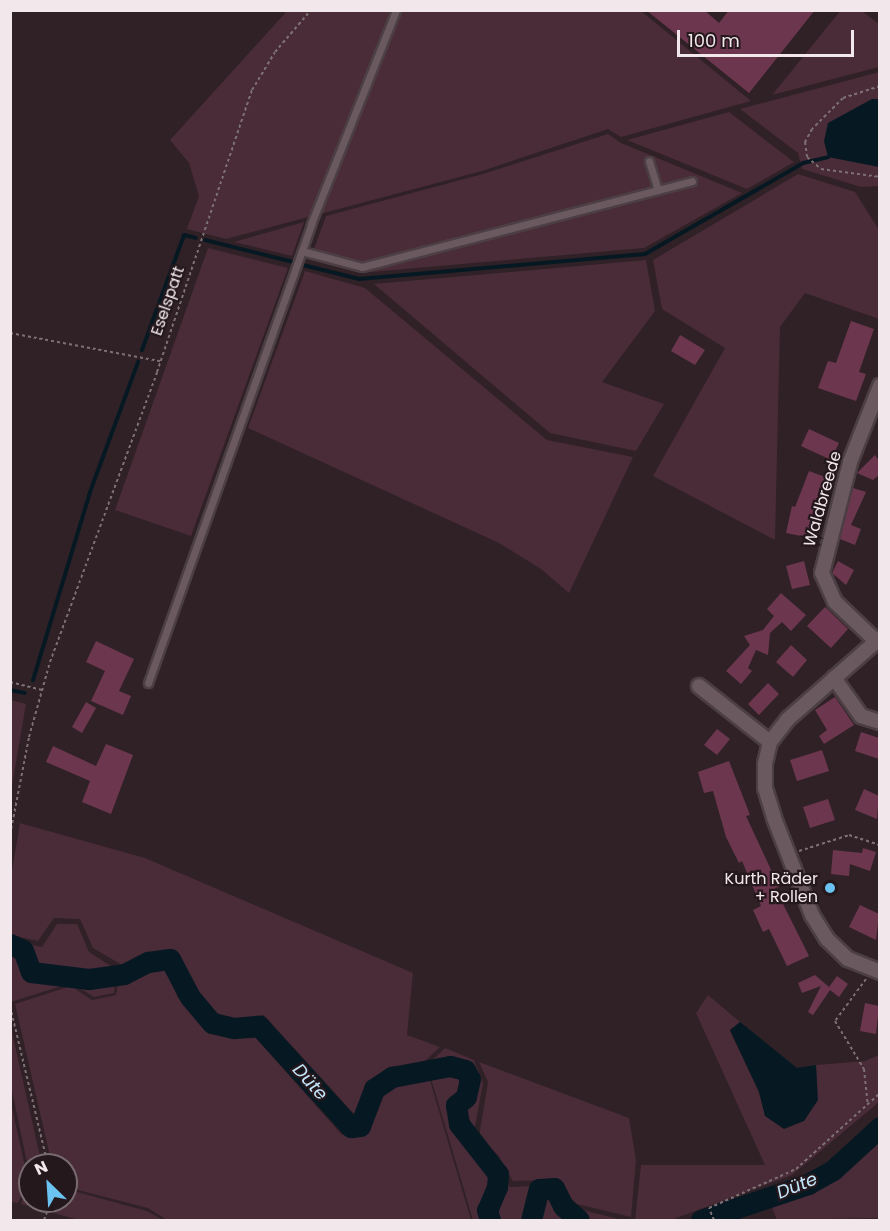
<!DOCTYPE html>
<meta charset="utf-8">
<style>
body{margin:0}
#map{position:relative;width:890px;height:1231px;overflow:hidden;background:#2f2126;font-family:Poppins,sans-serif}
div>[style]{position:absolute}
.green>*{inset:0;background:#4a2b38}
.water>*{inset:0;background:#061923}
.stream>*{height:4px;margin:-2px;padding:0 2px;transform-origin:2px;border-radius:2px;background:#061923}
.river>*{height:21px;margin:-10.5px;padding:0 10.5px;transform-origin:10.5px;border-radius:10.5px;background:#061923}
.building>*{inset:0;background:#6c374e}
.path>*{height:2px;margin-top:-1px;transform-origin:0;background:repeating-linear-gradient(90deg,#7c7074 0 3px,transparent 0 6px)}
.roads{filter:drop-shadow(2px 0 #4c3f44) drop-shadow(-2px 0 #4c3f44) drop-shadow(0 2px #4c3f44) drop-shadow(0 -2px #4c3f44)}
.lane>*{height:7px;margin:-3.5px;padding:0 3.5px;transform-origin:3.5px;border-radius:3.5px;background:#6a595f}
.street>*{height:14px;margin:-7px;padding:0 7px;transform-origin:7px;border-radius:7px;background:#6a595f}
.dots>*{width:16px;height:16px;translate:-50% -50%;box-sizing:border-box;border:3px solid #25181d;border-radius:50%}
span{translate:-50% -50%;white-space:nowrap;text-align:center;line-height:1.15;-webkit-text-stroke:4.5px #25181d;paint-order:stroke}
.street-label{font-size:16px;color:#f2e8eb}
.poi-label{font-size:16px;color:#f2e8eb}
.right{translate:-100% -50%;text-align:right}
.water-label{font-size:18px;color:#c5e7fb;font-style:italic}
.frame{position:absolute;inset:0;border:12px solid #f2e8eb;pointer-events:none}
.north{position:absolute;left:18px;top:1153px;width:60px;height:60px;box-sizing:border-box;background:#25181d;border:2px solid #776b6f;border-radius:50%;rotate:335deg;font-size:16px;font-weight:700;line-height:24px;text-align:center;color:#f2e8eb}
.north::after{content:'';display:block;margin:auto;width:21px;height:27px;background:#6ac3f1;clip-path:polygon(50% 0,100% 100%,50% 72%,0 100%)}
.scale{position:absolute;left:677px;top:30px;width:177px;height:27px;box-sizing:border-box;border:3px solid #f2e8eb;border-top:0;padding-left:8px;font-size:18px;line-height:21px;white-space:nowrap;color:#f2e8eb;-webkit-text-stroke:4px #25181d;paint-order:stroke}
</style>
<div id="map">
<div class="green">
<div style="clip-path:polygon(841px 10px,862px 11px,879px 24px,879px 67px,772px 95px)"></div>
<div style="clip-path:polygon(287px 11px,641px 11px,751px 101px,621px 137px,608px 129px,482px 171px,226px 239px,187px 229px,199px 196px,189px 163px,170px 140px)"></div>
<div style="clip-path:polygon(879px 72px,879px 186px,861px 187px,802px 169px,798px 153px,740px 109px)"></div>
<div style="clip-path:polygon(729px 112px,794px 162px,747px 189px,627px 140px)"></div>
<div style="clip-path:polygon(608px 134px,621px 143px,742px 193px,644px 248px,360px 273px,310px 260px,326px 216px,483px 174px)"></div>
<div style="clip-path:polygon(798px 174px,855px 192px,879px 230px,879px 319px,805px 293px,780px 327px,775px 540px,653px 476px,725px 348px,662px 309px,653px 260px)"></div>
<div style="clip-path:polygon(304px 222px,292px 256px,234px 242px)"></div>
<div style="clip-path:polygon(208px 248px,288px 268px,191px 536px,115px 510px)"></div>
<div style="clip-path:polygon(646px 260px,655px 311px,602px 382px,664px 404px,636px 451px,550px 433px,374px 284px)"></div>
<div style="clip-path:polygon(305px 271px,365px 288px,547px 440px,633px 457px,569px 593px,541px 569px,499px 543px,248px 428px)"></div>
<div style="clip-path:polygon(11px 700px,26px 704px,11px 791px,10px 700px)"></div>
<div style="clip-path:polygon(20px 823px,145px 858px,413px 973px,407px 1035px,440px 1047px,424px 1062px,389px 1067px,366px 1082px,354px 1114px,264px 1015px,235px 1018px,216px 1013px,197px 992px,176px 950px,145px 953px,122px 965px,93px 948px,80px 919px,54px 918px,38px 941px,11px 935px,11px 876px)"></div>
<div style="clip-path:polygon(57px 924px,77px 924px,89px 952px,117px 970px,114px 993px,94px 997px,71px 983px,11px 1002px,11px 941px,42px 947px)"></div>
<div style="clip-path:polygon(148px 967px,165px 969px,178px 998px,208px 1033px,233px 1039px,256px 1038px,342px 1135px,368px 1132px,383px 1092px,396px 1083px,429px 1077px,471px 1220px,167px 1220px,148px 1208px,66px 1187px,66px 1165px,52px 1165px,15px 1004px,71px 986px,92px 1000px,116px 995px,118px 983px)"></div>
<div style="clip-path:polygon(708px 995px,740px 1022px,730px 1031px,759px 1092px,765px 1116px,817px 1100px,816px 1065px,865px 1061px,879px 1055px,879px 1102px,792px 1175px,671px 1220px,635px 1220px,641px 1165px,765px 1165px,696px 1013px)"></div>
<div style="clip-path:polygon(11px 1028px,42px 1165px,30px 1165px,30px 1177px,11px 1086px)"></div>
<div style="clip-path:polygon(445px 1048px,474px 1060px,483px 1083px,473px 1138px,495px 1158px,510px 1187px,555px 1185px,566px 1206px,623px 1220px,473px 1220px,427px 1065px)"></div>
<div style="clip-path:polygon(479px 1062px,629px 1118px,636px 1160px,631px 1217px,569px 1202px,558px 1180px,513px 1181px,498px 1155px,479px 1137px,488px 1082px)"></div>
<div style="clip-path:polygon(10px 1099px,28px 1180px,18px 1203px,11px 1202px)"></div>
<div style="clip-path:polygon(879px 1140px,879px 1218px,777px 1220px,771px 1205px,812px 1191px,839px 1176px)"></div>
<div style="clip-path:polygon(30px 1182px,30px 1201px,66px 1201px,66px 1189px,147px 1211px,163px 1220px,79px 1220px,21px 1204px)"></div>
</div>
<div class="water">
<div style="clip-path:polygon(872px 99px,879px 99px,879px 167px,828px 157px,824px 141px,828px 123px)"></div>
<div style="clip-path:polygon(740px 1022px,797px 1068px,816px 1065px,818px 1100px,804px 1121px,784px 1129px,765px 1116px,759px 1092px,730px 1030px)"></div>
</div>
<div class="stream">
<div style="left:205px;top:240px;width:91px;rotate:14deg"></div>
<div style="left:303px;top:265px;width:58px;rotate:14deg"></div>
<div style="left:359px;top:279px;width:287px;rotate:-5deg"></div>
<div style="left:645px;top:254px;width:182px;rotate:-29.9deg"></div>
<div style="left:803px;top:163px;width:26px;rotate:-13deg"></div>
<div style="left:142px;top:350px;width:122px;rotate:-69.9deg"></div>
<div style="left:184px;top:235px;width:12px;rotate:14deg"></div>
<div style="left:33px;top:680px;width:196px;rotate:-73.1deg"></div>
<div style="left:90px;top:492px;width:139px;rotate:-69.7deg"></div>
<div style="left:10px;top:690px;width:15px;rotate:11deg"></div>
</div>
<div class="river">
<div style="left:10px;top:944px;width:14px;rotate:25deg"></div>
<div style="left:23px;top:950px;width:23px;rotate:70deg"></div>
<div style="left:31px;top:972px;width:58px;rotate:6.9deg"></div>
<div style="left:89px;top:979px;width:35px;rotate:-8deg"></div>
<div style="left:124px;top:974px;width:27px;rotate:-27deg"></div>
<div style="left:148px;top:962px;width:22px;rotate:-8deg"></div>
<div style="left:170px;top:959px;width:43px;rotate:62.2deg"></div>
<div style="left:190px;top:997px;width:34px;rotate:50deg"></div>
<div style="left:212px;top:1023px;width:23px;rotate:13deg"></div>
<div style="left:234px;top:1028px;width:25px;rotate:-5deg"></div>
<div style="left:259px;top:1026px;width:137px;rotate:47.7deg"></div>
<div style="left:351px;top:1127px;width:9px;rotate:-6deg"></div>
<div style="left:360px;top:1126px;width:40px;rotate:-69deg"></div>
<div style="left:374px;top:1089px;width:22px;rotate:-34deg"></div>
<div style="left:392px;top:1077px;width:59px;rotate:-10.7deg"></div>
<div style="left:450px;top:1066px;width:16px;rotate:15deg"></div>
<div style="left:465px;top:1070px;width:10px;rotate:61deg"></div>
<div style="left:470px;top:1079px;width:18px;rotate:103deg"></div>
<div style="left:466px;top:1097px;width:13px;rotate:141deg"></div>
<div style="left:456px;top:1105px;width:19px;rotate:81deg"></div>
<div style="left:459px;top:1124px;width:63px;rotate:52deg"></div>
<div style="left:498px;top:1174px;width:13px;rotate:94deg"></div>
<div style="left:497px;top:1187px;width:25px;rotate:113deg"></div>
<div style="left:487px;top:1210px;width:10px;rotate:73deg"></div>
<div style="left:531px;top:1220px;width:32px;rotate:-76deg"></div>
<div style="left:539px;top:1189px;width:15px;rotate:-4deg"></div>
<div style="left:554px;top:1188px;width:20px;rotate:63deg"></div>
<div style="left:563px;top:1206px;width:21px;rotate:41deg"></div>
<div style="left:701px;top:1220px;width:113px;rotate:-18.6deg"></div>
<div style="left:808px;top:1184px;width:29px;rotate:-29deg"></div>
<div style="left:833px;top:1170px;width:64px;rotate:-42.5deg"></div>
</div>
<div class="building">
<div style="clip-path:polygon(646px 10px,704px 10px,719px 23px,729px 10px,815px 10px,749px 93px)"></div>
<div style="clip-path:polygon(851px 321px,874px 329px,859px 372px,866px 374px,856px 401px,818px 388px,828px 361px,836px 363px)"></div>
<div style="clip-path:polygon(680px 335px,705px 350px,695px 365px,671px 351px)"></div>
<div style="clip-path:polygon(809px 429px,839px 443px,831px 460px,801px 446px)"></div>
<div style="clip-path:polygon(875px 455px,879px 461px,879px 475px,873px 480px,857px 473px)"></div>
<div style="clip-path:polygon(809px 471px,828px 478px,819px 499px,816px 498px,807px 537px,786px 533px,792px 506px,795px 507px)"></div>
<div style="clip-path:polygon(853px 488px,866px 492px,851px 525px,861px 529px,855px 545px,840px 539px)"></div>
<div style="clip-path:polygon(804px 561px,810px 585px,792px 589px,786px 566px)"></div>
<div style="clip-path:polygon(838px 561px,854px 570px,846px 585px,832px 573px)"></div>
<div style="clip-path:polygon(781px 593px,806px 615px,791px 631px,782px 622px,770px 633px,768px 655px,756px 650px,748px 668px,752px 671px,741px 684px,726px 671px,750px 645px,744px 636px,763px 630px,774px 616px,767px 609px)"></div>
<div style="clip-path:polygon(825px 607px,848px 629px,831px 648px,807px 626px)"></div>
<div style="clip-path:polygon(96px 641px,134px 659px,119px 691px,131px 696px,123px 715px,91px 701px,105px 671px,86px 662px)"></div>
<div style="clip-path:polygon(791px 645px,807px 660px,793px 677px,776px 662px)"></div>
<div style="clip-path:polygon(768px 683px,779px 694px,759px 715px,748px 704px)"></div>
<div style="clip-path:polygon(835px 697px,854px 725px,824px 744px,819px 736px,827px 730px,815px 710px)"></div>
<div style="clip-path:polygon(86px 702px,96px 708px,82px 733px,72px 727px)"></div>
<div style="clip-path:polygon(717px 729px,730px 739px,717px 755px,704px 745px)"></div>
<div style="clip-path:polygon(861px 732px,879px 738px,879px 759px,855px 751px)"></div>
<div style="clip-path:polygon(106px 744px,133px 755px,111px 814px,82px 802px,90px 781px,46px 762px,53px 746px,96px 766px)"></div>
<div style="clip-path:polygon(822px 750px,829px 771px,797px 781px,790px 760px)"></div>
<div style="clip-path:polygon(729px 761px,750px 815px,746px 816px,779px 887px,775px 888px,809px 956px,787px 966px,769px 929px,763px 932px,753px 910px,761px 906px,742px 861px,739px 863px,726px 837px,713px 791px,704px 793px,698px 772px)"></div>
<div style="clip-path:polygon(864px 789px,879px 796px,877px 819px,855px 810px)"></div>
<div style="clip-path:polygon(828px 799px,835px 820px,810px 828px,803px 807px)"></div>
<div style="clip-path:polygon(863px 848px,876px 852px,870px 871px,850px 864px,849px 876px,831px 874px,833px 850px,862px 853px)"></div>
<div style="clip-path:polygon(860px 905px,879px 914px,876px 940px,849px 927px)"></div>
<div style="clip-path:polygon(815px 975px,829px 987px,837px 976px,848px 984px,839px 997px,830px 990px,813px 1015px,808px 1012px,821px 986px,802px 993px,798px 983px)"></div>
<div style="clip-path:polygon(865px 1003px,879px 1006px,876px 1034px,860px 1031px)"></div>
</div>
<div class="path">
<div style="left:880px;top:86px;width:39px;rotate:162deg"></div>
<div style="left:843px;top:98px;width:44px;rotate:135deg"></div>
<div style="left:812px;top:129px;width:15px;rotate:118deg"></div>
<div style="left:805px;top:142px;width:15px;rotate:82deg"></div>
<div style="left:807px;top:157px;width:18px;rotate:41deg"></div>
<div style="left:821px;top:169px;width:60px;rotate:7.7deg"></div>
<div style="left:10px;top:333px;width:153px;rotate:10.6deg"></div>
<div style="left:10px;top:682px;width:33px;rotate:14deg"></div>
<div style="left:10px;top:835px;width:100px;rotate:-79deg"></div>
<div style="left:29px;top:737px;width:78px;rotate:-74.4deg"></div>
<div style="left:50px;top:662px;width:309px;rotate:-69.7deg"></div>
<div style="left:157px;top:372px;width:298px;rotate:-71.4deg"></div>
<div style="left:252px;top:90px;width:44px;rotate:-58.8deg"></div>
<div style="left:275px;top:52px;width:55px;rotate:-49.4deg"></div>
<div style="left:799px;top:851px;width:52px;rotate:-17.7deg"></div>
<div style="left:849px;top:835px;width:33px;rotate:18deg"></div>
<div style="left:866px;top:979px;width:52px;rotate:126.4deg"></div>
<div style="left:835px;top:1021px;width:56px;rotate:58.9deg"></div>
<div style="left:864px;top:1069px;width:36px;rotate:84deg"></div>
<div style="left:10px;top:1006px;width:163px;rotate:76.6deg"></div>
<div style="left:44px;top:1220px;width:20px;rotate:-70deg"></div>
<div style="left:714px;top:1220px;width:13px;rotate:-113deg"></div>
<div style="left:709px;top:1208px;width:95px;rotate:-24.1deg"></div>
<div style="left:796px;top:1169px;width:113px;rotate:-42.1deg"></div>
</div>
<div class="roads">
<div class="lane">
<div style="left:649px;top:161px;width:30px;rotate:73deg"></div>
<div style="left:302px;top:251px;width:62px;rotate:14.9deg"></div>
<div style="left:362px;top:267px;width:341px;rotate:-14.6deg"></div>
<div style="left:148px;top:683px;width:487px;rotate:-70.4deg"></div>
<div style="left:311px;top:224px;width:230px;rotate:-68.3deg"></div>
</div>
<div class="street">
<div style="left:880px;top:638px;width:123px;rotate:138.6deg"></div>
<div style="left:788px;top:719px;width:29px;rotate:128deg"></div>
<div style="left:770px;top:742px;width:23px;rotate:103deg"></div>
<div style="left:765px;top:764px;width:24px;rotate:90deg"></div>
<div style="left:765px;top:788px;width:31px;rotate:73deg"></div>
<div style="left:774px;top:818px;width:104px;rotate:68.6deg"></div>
<div style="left:812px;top:915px;width:28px;rotate:58deg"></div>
<div style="left:827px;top:939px;width:29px;rotate:44deg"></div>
<div style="left:848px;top:959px;width:35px;rotate:22deg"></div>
<div style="left:876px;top:641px;width:57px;rotate:-136.4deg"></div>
<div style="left:835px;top:602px;width:32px;rotate:-114deg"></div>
<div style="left:822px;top:573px;width:114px;rotate:-75.8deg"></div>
<div style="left:850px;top:462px;width:82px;rotate:-68.5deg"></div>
<div style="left:834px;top:678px;width:47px;rotate:54.6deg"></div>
<div style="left:861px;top:716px;width:20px;rotate:18deg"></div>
<div style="left:699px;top:686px;width:90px;rotate:38.3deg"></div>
</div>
</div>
<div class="dots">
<div style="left:830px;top:888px;background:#6ac3f1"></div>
</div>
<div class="street-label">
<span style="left:168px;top:301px;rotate:-71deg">Eselspatt</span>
<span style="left:823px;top:499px;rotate:-74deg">Waldbreede</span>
</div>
<div class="poi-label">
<span class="right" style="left:818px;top:888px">Kurth Räder<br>+ Rollen</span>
</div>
<div class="water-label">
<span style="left:310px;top:1082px;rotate:48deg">Düte</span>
<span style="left:797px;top:1186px;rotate:-22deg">Düte</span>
</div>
<div class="frame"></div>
<div class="north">N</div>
<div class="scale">100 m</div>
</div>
